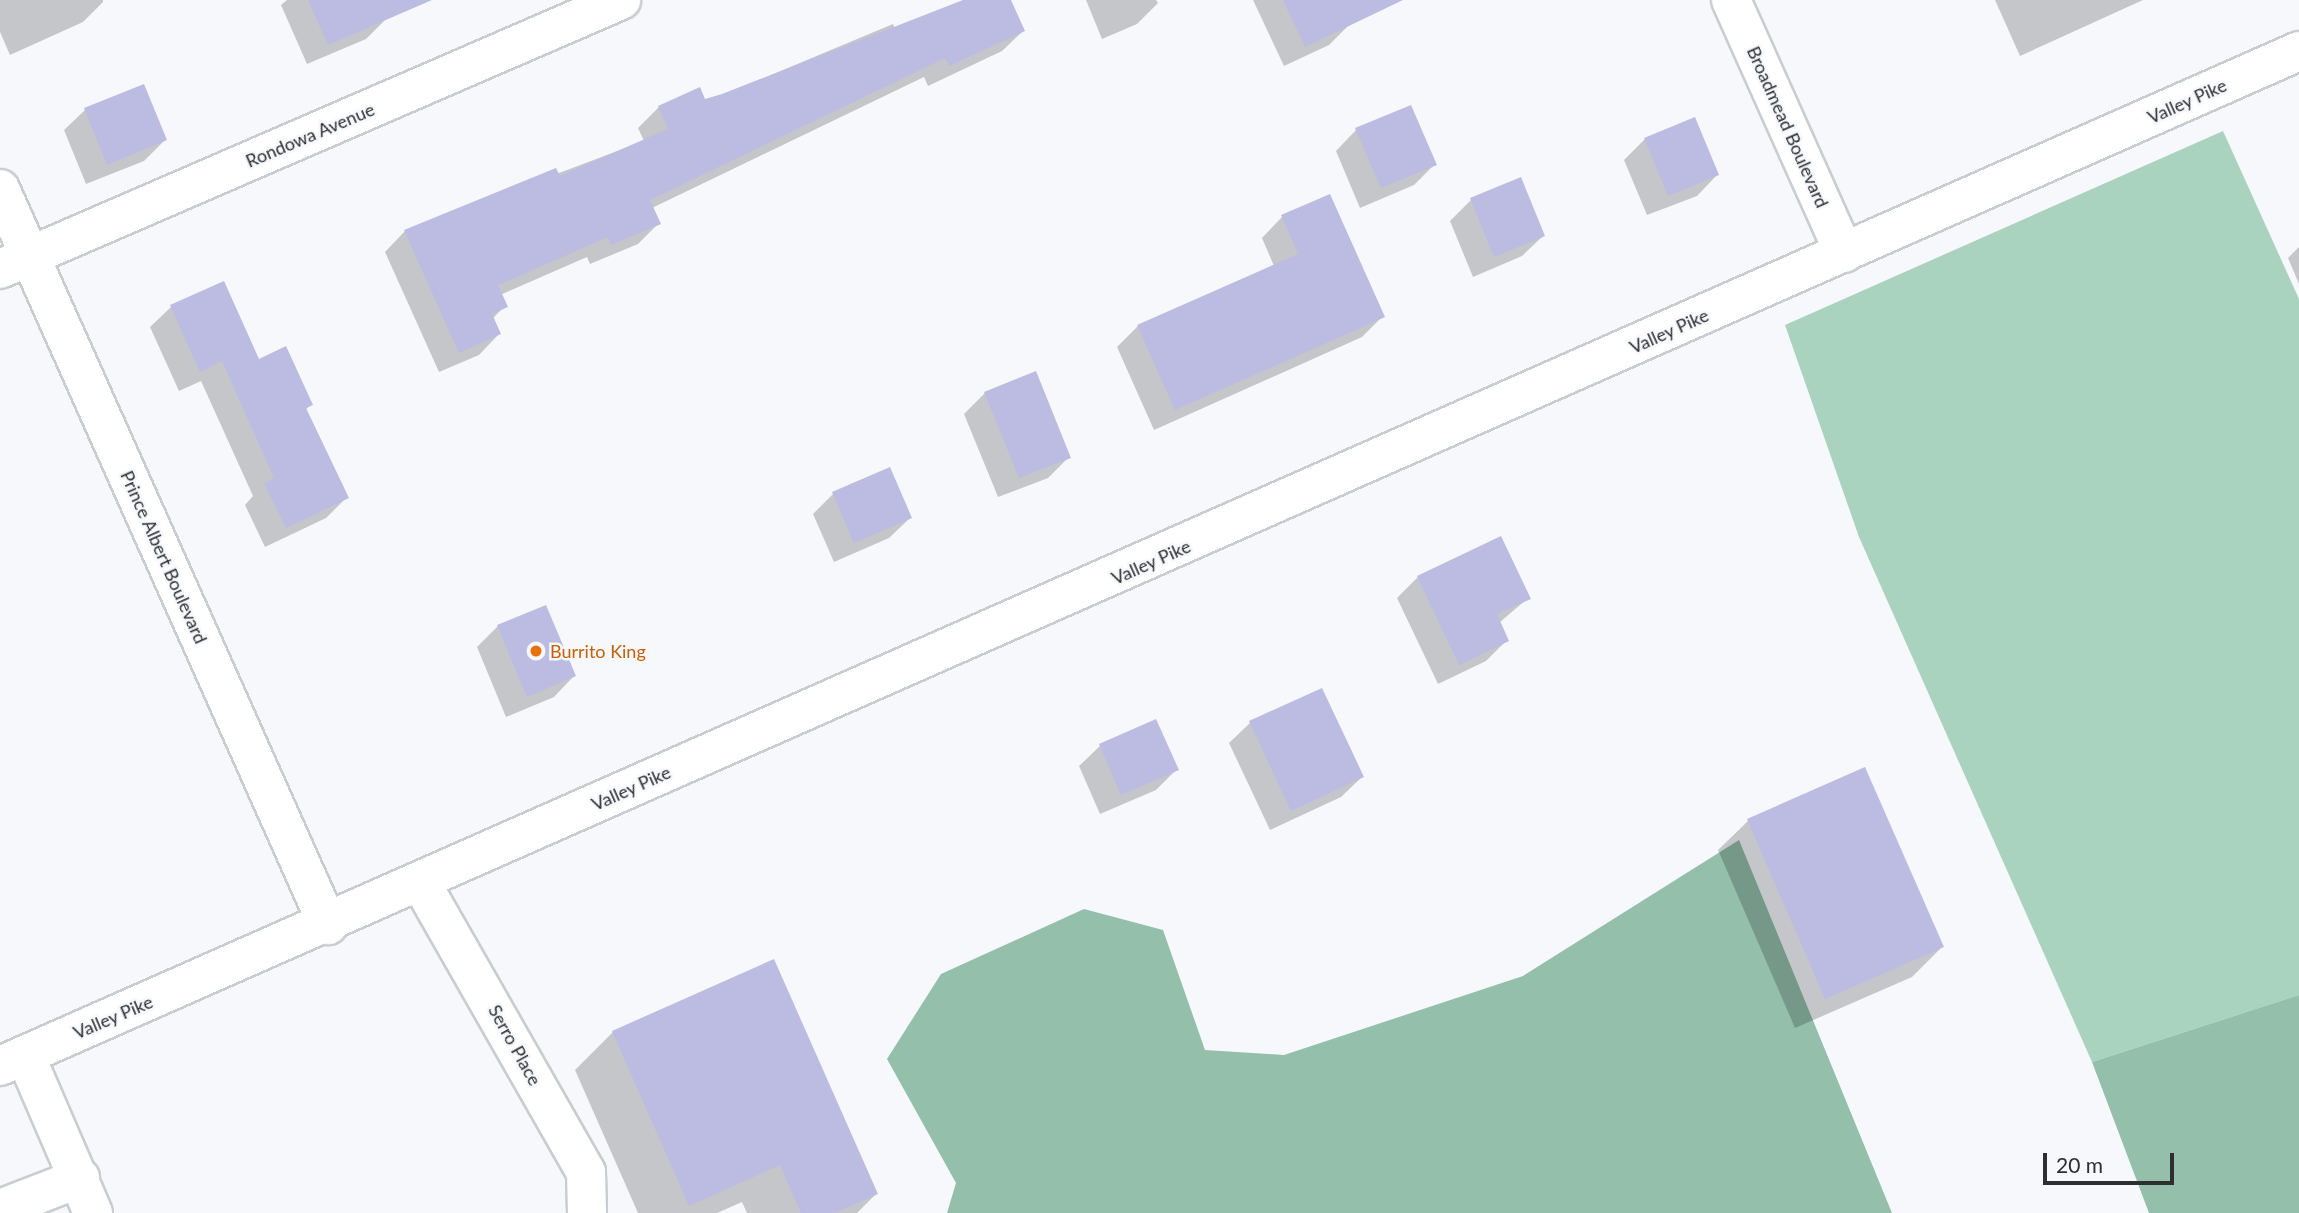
<!DOCTYPE html>
<style>
body{margin:0}
#map{position:relative;width:2299px;height:1213px;overflow:hidden;background:#f6f8fc;font-family:Lato,sans-serif}
div>[style]{position:absolute}
.green>*{inset:0;background:#aad3bf}
.forest>*{inset:0;background:#94bfab}
.shadow>*{inset:0;background:#0003}
.building>*{inset:0;background:#bcbbe2}
.roads{filter:drop-shadow(2px 0 #cacdd0) drop-shadow(-2px 0 #cacdd0) drop-shadow(0 2px #cacdd0) drop-shadow(0 -2px #cacdd0)}
.street>*{height:38px;margin:-19px;padding:0 19px;transform-origin:19px;border-radius:19px;background:#fff}
.secondary>*{height:38px;margin:-19px;padding:0 19px;transform-origin:19px;border-radius:19px;background:#fff}
.dots>*{width:19px;height:19px;translate:-50% -50%;box-sizing:border-box;border:4px solid #f6f8fc;border-radius:50%}
span{translate:-50% -50%;white-space:nowrap;text-align:center;line-height:1.15;-webkit-text-stroke:5px #f6f8fc;paint-order:stroke}
.street-label{font-size:18px;color:#2d2e30}
.food-label{font-size:18px;color:#c56008}
.left{translate:0 -50%;text-align:left}
.scale{position:absolute;left:2043px;top:1153px;width:131px;height:32px;box-sizing:border-box;border:4px solid #2d2e30;border-top:0;padding-left:9px;font-size:21px;line-height:24px;white-space:nowrap;color:#2d2e30;-webkit-text-stroke:5px #f6f8fc;paint-order:stroke}
</style>
<div id="map">
<div class="green">
<div style="clip-path:polygon(2223px 131px,2299px 299px,2299px 995px,2092px 1062px,1859px 537px,1785px 325px)"></div>
</div>
<div class="forest">
<div style="clip-path:polygon(1739px 840px,1892px 1213px,947px 1213px,956px 1183px,887px 1059px,941px 974px,1084px 909px,1163px 930px,1205px 1050px,1284px 1055px,1523px 976px)"></div>
<div style="clip-path:polygon(2299px 995px,2299px 1213px,2149px 1213px,2092px 1062px)"></div>
</div>
<div class="shadow">
<div style="clip-path:polygon(0 0,103px 0,103px 2px,83px 22px,10px 55px,0 32px)"></div>
<div style="clip-path:polygon(287px 0,379px 0,387px 18px,366px 39px,307px 64px,281px 5px)"></div>
<div style="clip-path:polygon(967px 0,1009px 0,1023px 31px,1002px 51px,928px 86px,924px 77px,652px 208px,659px 223px,638px 244px,590px 264px,587px 257px,500px 295px,505px 306px,492px 319px,499px 334px,479px 355px,439px 372px,385px 252px,405px 231px,644px 141px,638px 128px,659px 107px,699px 89px,704px 101px,723px 95px,893px 24px,897px 33px)"></div>
<div style="clip-path:polygon(1086px 0,1156px 0,1158px 3px,1137px 24px,1102px 39px)"></div>
<div style="clip-path:polygon(1253px 0,1338px 0,1350px 24px,1329px 45px,1284px 66px)"></div>
<div style="clip-path:polygon(1995px 0,2143px 0,2020px 56px)"></div>
<div style="clip-path:polygon(85px 110px,165px 140px,144px 161px,86px 184px,64px 130px)"></div>
<div style="clip-path:polygon(1356px 130px,1435px 164px,1414px 185px,1360px 208px,1336px 151px)"></div>
<div style="clip-path:polygon(1645px 139px,1717px 175px,1697px 196px,1647px 215px,1624px 160px)"></div>
<div style="clip-path:polygon(1471px 200px,1543px 236px,1522px 256px,1473px 277px,1450px 221px)"></div>
<div style="clip-path:polygon(1282px 217px,1383px 316px,1362px 337px,1154px 430px,1117px 347px,1138px 326px,1274px 266px,1262px 238px)"></div>
<div style="clip-path:polygon(2299px 247px,2299px 284px,2288px 258px)"></div>
<div style="clip-path:polygon(171px 307px,258px 361px,311px 405px,305px 410px,347px 497px,326px 518px,265px 547px,245px 505px,253px 496px,201px 381px,179px 391px,150px 327px)"></div>
<div style="clip-path:polygon(985px 393px,1069px 457px,1048px 478px,998px 497px,964px 414px)"></div>
<div style="clip-path:polygon(833px 494px,910px 518px,889px 538px,834px 562px,813px 514px)"></div>
<div style="clip-path:polygon(1418px 577px,1528px 598px,1499px 623px,1507px 640px,1486px 661px,1438px 684px,1397px 598px)"></div>
<div style="clip-path:polygon(498px 626px,574px 676px,554px 697px,506px 717px,477px 647px)"></div>
<div style="clip-path:polygon(1250px 723px,1362px 777px,1341px 797px,1270px 830px,1229px 743px)"></div>
<div style="clip-path:polygon(1100px 746px,1176px 770px,1156px 790px,1100px 814px,1079px 766px)"></div>
<div style="clip-path:polygon(1864px 769px,1942px 947px,1912px 977px,1795px 1028px,1718px 850px,1748px 821px)"></div>
<div style="clip-path:polygon(613px 1032px,876px 1194px,857px 1213px,747px 1213px,742px 1202px,717px 1213px,638px 1213px,575px 1070px)"></div>
</div>
<div class="building">
<div style="clip-path:polygon(308px 0,432px 0,328px 45px)"></div>
<div style="clip-path:polygon(963px 0,1011px 0,1025px 31px,949px 66px,945px 58px,650px 200px,661px 224px,611px 245px,608px 237px,498px 285px,508px 307px,492px 314px,501px 334px,459px 353px,404px 230px,556px 168px,560px 176px,668px 129px,658px 106px,700px 87px,705px 99px,722px 94px)"></div>
<div style="clip-path:polygon(1283px 0,1403px 0,1305px 47px)"></div>
<div style="clip-path:polygon(144px 84px,167px 140px,107px 165px,84px 108px)"></div>
<div style="clip-path:polygon(1411px 105px,1437px 165px,1381px 188px,1355px 128px)"></div>
<div style="clip-path:polygon(1695px 117px,1719px 175px,1668px 196px,1644px 138px)"></div>
<div style="clip-path:polygon(1521px 177px,1545px 236px,1494px 257px,1470px 198px)"></div>
<div style="clip-path:polygon(1330px 194px,1385px 317px,1175px 410px,1137px 325px,1298px 254px,1281px 215px)"></div>
<div style="clip-path:polygon(224px 281px,259px 359px,286px 346px,313px 405px,306px 408px,349px 498px,286px 528px,264px 483px,274px 478px,222px 361px,200px 372px,170px 305px)"></div>
<div style="clip-path:polygon(1036px 371px,1071px 458px,1019px 478px,984px 392px)"></div>
<div style="clip-path:polygon(890px 467px,912px 518px,854px 543px,832px 492px)"></div>
<div style="clip-path:polygon(1501px 536px,1531px 599px,1497px 614px,1509px 641px,1459px 665px,1417px 576px)"></div>
<div style="clip-path:polygon(546px 605px,576px 676px,527px 697px,497px 625px)"></div>
<div style="clip-path:polygon(1322px 688px,1364px 777px,1291px 811px,1249px 721px)"></div>
<div style="clip-path:polygon(1156px 719px,1179px 770px,1121px 795px,1099px 744px)"></div>
<div style="clip-path:polygon(1865px 767px,1944px 947px,1825px 999px,1747px 819px)"></div>
<div style="clip-path:polygon(774px 959px,878px 1194px,834px 1213px,801px 1213px,780px 1165px,689px 1206px,612px 1031px)"></div>
</div>
<div class="roads">
<div class="street">
<div style="left:1731px;top:0;width:277px;rotate:65.9deg"></div>
<div style="left:0;top:189px;width:806px;rotate:65.98deg"></div>
<div style="left:0;top:269px;width:677px;rotate:-23.42deg"></div>
<div style="left:421px;top:883px;width:333px;rotate:60.3deg"></div>
<div style="left:586px;top:1172px;width:41px;rotate:88.6deg"></div>
<div style="left:25px;top:1055px;width:172px;rotate:66.7deg"></div>
<div style="left:0;top:1209px;width:86px;rotate:-21.2deg"></div>
</div>
<div class="secondary">
<div style="left:0;top:1066px;width:2513px;rotate:-23.82deg"></div>
</div>
</div>
<div class="dots">
<div style="left:536px;top:651px;background:#e8710a"></div>
</div>
<div class="street-label">
<span style="left:2187px;top:101px;rotate:-24deg">Valley Pike</span>
<span style="left:1788px;top:127px;rotate:66deg">Broadmead Boulevard</span>
<span style="left:310px;top:135px;rotate:-23deg">Rondowa Avenue</span>
<span style="left:1669px;top:331px;rotate:-24deg">Valley Pike</span>
<span style="left:164px;top:557px;rotate:66deg">Prince Albert Boulevard</span>
<span style="left:1151px;top:562px;rotate:-24deg">Valley Pike</span>
<span style="left:631px;top:788px;rotate:-24deg">Valley Pike</span>
<span style="left:113px;top:1017px;rotate:-23deg">Valley Pike</span>
<span style="left:515px;top:1045px;rotate:61deg">Serro Place</span>
</div>
<div class="food-label">
<span class="left" style="left:550px;top:651px">Burrito King</span>
</div>
<div class="scale">20 m</div>
</div>
